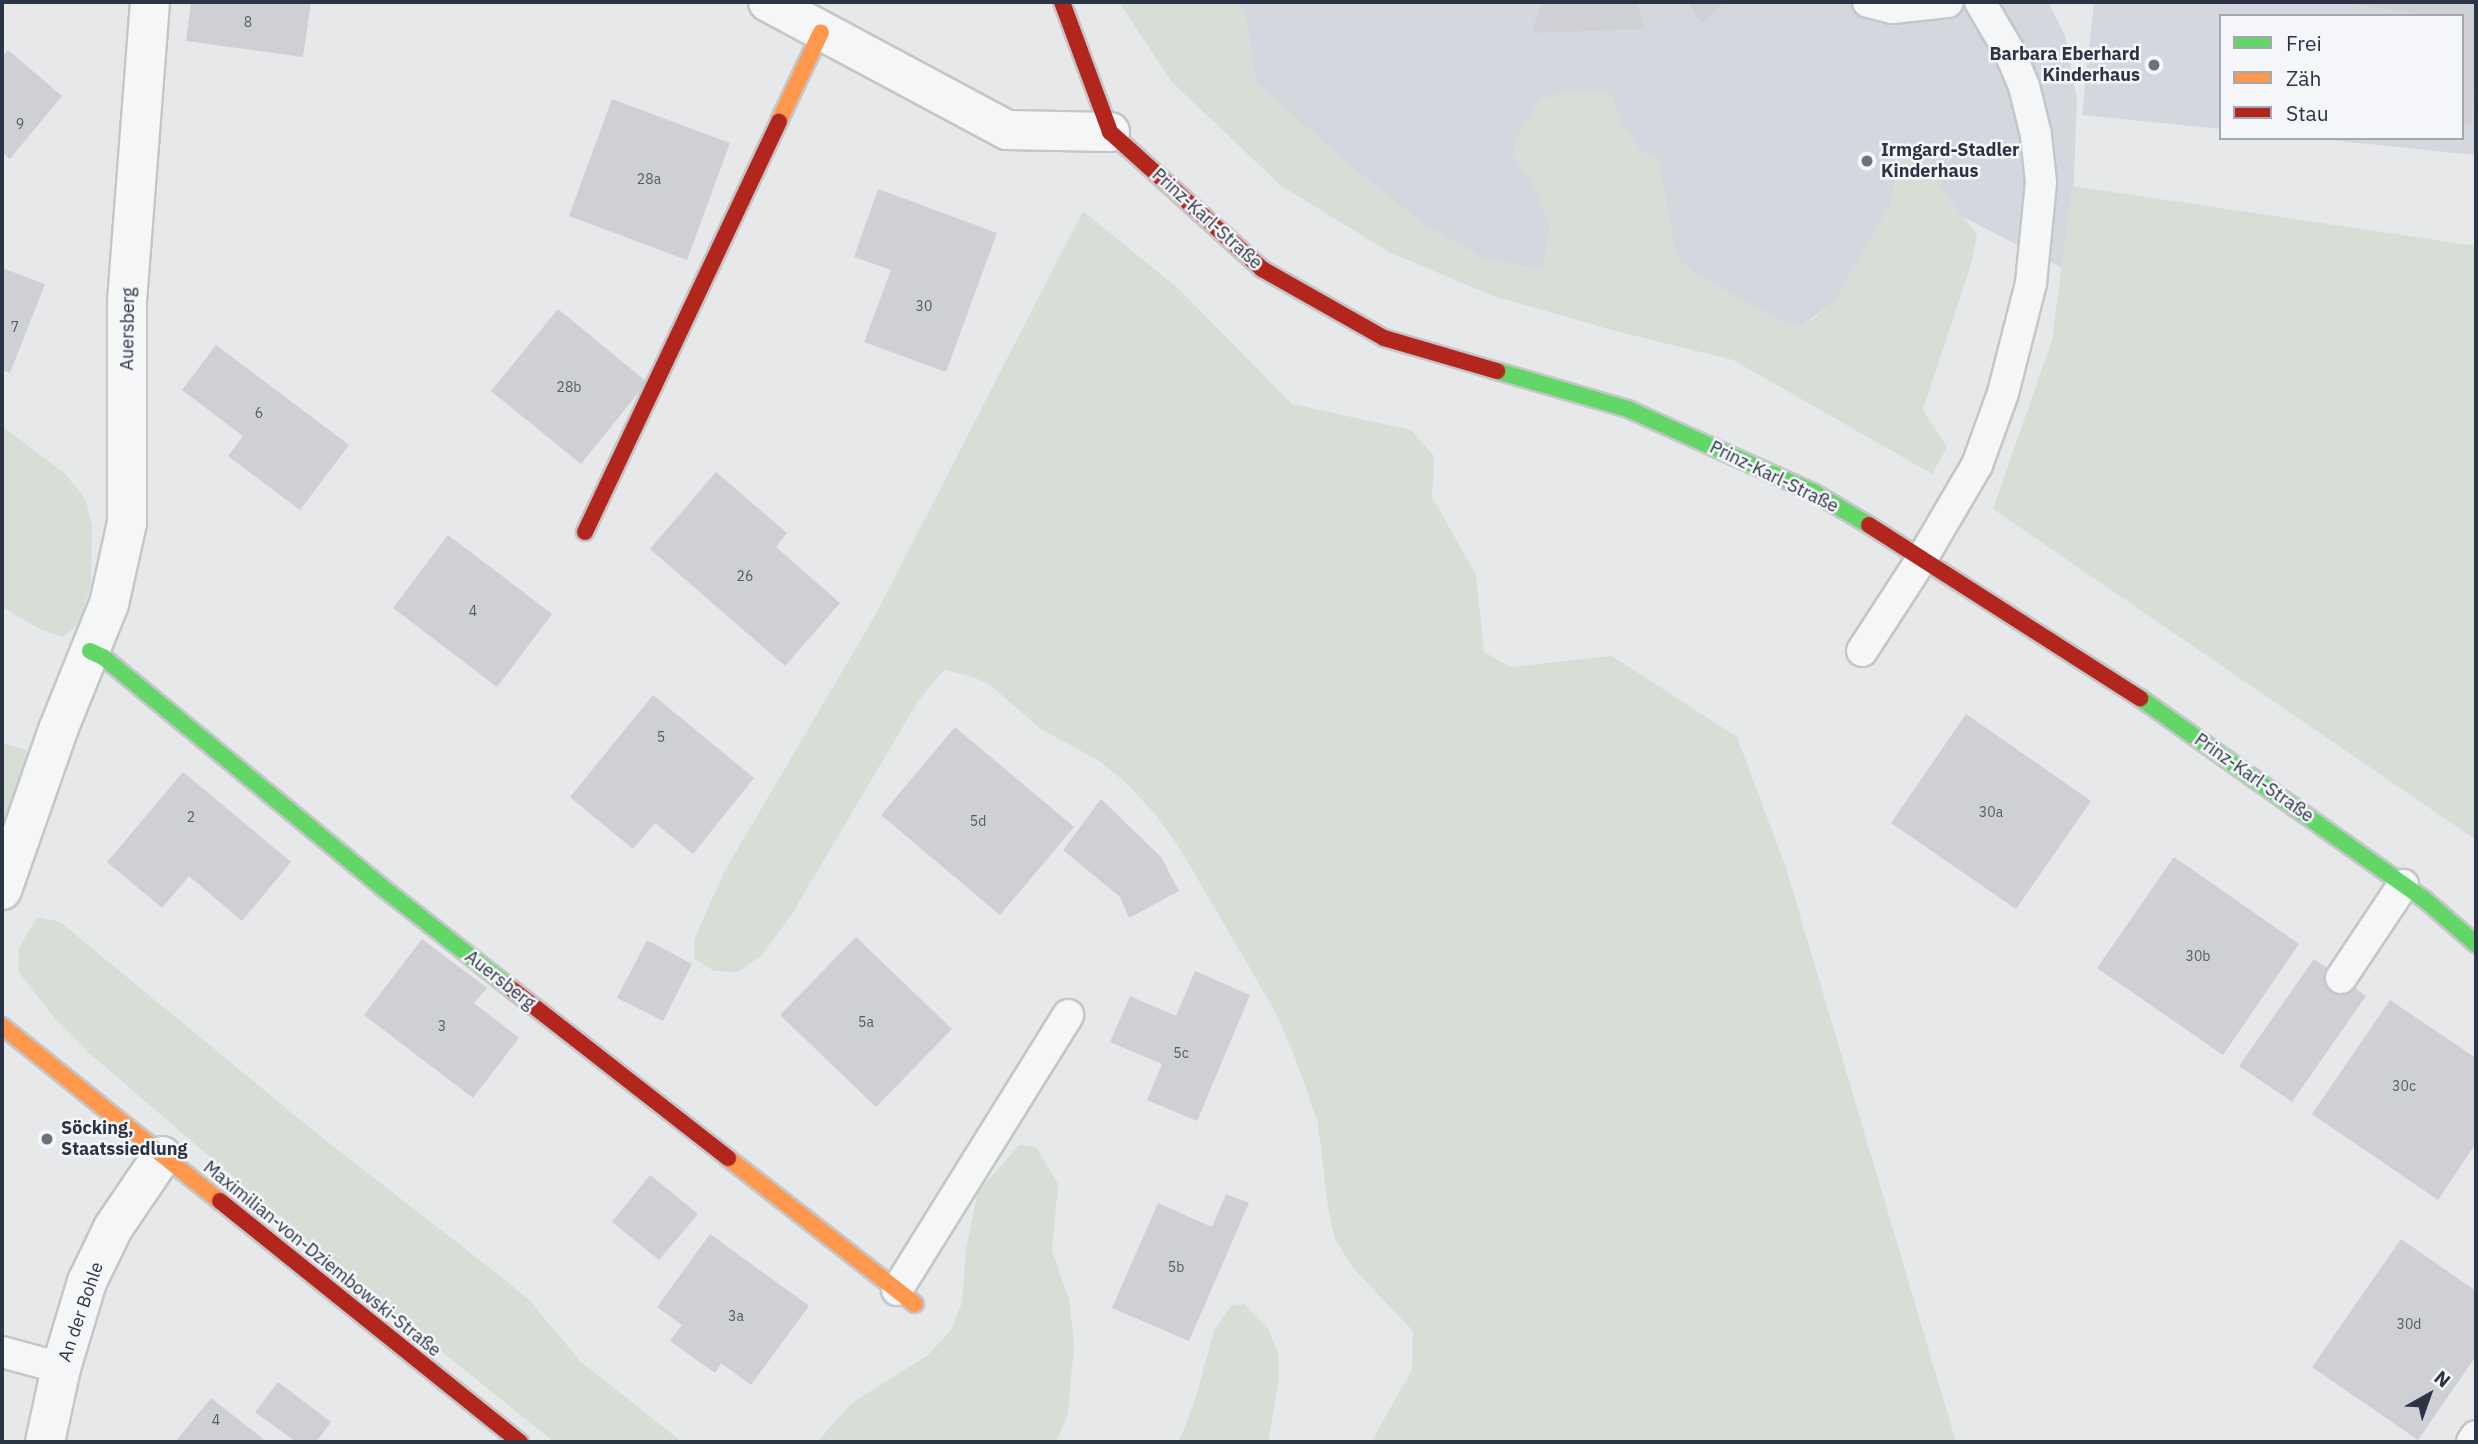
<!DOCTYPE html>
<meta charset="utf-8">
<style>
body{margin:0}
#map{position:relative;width:2478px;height:1444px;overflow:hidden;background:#e6e8ea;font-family:"IBM Plex Sans",sans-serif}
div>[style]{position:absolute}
.built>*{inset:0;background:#d4d7dd}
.green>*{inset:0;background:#d6ded6}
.building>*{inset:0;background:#ced0d3}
.roads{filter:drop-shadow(2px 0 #c4c6c8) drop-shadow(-2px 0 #c4c6c8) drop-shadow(0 2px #c4c6c8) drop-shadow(0 -2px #c4c6c8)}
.lane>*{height:30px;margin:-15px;padding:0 15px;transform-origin:15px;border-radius:15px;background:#f5f6f7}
.street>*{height:38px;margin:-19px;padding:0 19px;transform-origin:19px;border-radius:19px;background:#f5f6f7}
.fast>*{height:16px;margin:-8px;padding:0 8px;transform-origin:8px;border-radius:8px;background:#63d668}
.slow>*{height:16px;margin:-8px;padding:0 8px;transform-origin:8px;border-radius:8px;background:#ff974d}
.jam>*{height:16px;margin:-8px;padding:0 8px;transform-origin:8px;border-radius:8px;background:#b3261e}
.dots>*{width:19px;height:19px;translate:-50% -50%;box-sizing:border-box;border:4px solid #f4f6f9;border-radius:50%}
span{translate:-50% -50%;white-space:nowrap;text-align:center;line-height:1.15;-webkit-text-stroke:5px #f4f6f9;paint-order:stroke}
.number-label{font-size:14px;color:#545c69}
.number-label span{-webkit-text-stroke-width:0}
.poi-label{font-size:18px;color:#2b3445;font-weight:700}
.right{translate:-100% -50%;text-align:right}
.left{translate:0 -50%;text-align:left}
.street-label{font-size:18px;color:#2b3445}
.frame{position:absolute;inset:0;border:4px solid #2b3445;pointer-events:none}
.legend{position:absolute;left:2219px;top:14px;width:245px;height:126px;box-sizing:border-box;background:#f4f6f9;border:2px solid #a4a8b1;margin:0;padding:9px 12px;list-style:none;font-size:21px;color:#2b3445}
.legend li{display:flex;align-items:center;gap:14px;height:35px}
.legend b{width:35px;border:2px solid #a4a8b1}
.north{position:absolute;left:2394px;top:1360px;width:70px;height:70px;-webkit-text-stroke:5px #f4f6f9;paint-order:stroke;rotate:40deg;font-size:19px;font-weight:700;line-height:28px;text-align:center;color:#2b3445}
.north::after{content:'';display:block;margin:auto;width:24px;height:32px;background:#2b3445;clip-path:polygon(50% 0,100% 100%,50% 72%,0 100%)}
</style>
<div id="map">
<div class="built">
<div style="clip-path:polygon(1237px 2px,2048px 2px,2065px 35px,2077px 101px,2070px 272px,1934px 202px,1832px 304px,1802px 325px,1791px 326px,1696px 275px,1676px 257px,1658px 159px,1543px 270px,1482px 258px,1423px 224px,1349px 165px,1256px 83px,1246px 19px)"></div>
<div style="clip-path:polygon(2094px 2px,2476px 2px,2476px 155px,2310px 138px,2462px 138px,2462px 16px,2221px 16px,2221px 129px,2082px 115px)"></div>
</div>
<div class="green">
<div style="clip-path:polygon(1119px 2px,1237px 2px,1246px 19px,1256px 83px,1349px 165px,1423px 224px,1482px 258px,1542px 270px,1550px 223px,1530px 180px,1512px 155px,1518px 134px,1539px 101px,1562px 91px,1592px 90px,1612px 94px,1622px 123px,1641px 151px,1658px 158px,1676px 257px,1696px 275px,1791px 326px,1802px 325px,1813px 319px,1832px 304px,1839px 293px,1890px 204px,1895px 178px,1893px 160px,1902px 152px,1909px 156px,1923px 165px,1977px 235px,1971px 264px,1923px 410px,1947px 447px,1932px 474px,1733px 360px,1612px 330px,1493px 296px,1389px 252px,1280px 185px,1171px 81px)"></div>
<div style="clip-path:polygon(2072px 186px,2476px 246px,2476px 840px,1993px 509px,2052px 340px)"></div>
<div style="clip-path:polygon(1083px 211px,1180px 290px,1292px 404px,1411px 430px,1434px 456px,1432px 497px,1476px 575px,1484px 652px,1511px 667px,1612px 656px,1737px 737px,1786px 868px,1956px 1442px,1371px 1442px,1412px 1370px,1413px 1331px,1353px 1268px,1335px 1239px,1328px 1208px,1318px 1123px,1292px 1049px,1272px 1006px,1179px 847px,1155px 814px,1126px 783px,1098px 760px,1042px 730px,989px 684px,968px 675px,944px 670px,918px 701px,792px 914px,761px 956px,738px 972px,714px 971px,695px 959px,694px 940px,724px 872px,876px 614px)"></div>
<div style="clip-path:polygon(2px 426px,65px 474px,86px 500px,92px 527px,91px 585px,79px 623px,63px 637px,42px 630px,2px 607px)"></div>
<div style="clip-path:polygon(2px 743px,26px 750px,35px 763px,2px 842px)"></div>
<div style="clip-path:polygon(38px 917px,60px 922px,320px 1136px,504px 1279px,529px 1300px,580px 1361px,682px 1442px,554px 1442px,358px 1284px,89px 1053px,56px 1020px,18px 971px,19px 947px)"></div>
<div style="clip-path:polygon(1019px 1145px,1036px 1147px,1058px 1184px,1052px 1251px,1069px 1299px,1074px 1344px,1068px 1414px,1056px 1442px,817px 1442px,852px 1403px,928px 1355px,951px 1330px,962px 1303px,966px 1249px,978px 1192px)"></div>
<div style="clip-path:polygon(1244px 1304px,1268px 1328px,1278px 1354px,1279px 1380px,1268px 1442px,1179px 1442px,1197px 1394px,1214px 1330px,1232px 1305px)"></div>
</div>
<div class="building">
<div style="clip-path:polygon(191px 2px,311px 2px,303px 57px,186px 41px)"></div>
<div style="clip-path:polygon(1542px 2px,1637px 2px,1644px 29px,1531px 33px)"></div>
<div style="clip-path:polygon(1687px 2px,1725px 2px,1702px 23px)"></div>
<div style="clip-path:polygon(2339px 2px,2476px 2px,2472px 125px,2462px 124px,2462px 16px,2427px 16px)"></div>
<div style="clip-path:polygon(8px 50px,62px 96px,10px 159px,2px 152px,2px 57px)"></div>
<div style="clip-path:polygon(612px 99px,730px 143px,687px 260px,569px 216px)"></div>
<div style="clip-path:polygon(878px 189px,997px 233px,946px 372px,864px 342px,891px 270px,854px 257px)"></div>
<div style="clip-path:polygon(2px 268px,45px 284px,10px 373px,2px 370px)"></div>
<div style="clip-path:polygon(558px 309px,647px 382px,581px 464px,491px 391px)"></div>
<div style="clip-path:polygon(216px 345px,349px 445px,300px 510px,228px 456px,243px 436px,182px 390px)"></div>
<div style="clip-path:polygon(716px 472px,787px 533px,776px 547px,840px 603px,785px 666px,650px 549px)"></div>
<div style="clip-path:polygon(448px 535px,552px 614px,497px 687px,393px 608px)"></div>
<div style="clip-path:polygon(653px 695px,754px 778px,693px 854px,655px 823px,633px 849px,570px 797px)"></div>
<div style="clip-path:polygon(1966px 714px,2091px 801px,2016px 909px,1891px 823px)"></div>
<div style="clip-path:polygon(955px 727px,1074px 827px,1000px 915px,881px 815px)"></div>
<div style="clip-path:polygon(183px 772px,291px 862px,242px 921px,189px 876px,162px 908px,107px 862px)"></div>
<div style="clip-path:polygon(1101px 799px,1161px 857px,1179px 891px,1129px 918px,1120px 897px,1063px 850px)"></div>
<div style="clip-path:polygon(2174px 857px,2299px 944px,2223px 1055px,2097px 968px)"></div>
<div style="clip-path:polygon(856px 937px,952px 1029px,876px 1107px,780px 1015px)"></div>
<div style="clip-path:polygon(422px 939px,487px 988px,474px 1003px,519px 1038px,473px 1098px,364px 1015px)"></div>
<div style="clip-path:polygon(647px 940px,692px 964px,663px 1021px,617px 998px)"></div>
<div style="clip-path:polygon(2314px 959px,2366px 996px,2292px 1102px,2239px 1066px)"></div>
<div style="clip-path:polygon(1195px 971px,1250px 995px,1197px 1121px,1147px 1100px,1162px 1064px,1110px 1042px,1130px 996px,1176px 1016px)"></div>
<div style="clip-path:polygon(2390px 1000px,2476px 1058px,2476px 1143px,2438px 1200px,2312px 1114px)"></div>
<div style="clip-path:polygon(650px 1175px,698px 1214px,659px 1260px,612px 1222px)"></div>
<div style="clip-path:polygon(1226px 1194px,1249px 1203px,1189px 1341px,1112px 1308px,1158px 1203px,1212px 1227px)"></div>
<div style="clip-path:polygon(710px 1234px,809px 1306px,751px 1385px,721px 1363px,715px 1373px,670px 1341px,682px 1325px,657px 1307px)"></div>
<div style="clip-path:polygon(2401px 1239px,2476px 1291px,2476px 1356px,2418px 1440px,2312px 1367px)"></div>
<div style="clip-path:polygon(278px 1382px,331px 1422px,316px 1442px,296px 1442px,255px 1412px)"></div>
<div style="clip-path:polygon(211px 1398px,267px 1442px,175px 1442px)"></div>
</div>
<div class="roads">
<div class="lane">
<div style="left:1868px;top:2px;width:25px;rotate:14deg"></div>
<div style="left:1892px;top:8px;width:56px;rotate:-6.1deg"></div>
<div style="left:1862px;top:651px;width:112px;rotate:-57deg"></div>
<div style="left:1923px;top:557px;width:107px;rotate:-59.6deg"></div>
<div style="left:1977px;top:465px;width:77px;rotate:-70.1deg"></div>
<div style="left:2003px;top:393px;width:114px;rotate:-75.7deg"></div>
<div style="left:2031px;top:283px;width:101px;rotate:-84.3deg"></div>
<div style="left:2041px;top:182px;width:47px;rotate:-96.1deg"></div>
<div style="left:2036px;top:135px;width:50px;rotate:-103.8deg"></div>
<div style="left:2024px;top:86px;width:38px;rotate:-113deg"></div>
<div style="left:2009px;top:51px;width:57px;rotate:-120.6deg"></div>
<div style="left:2341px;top:978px;width:112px;rotate:-56.3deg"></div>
<div style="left:897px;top:1290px;width:324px;rotate:-58.1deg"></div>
<div style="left:2px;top:1352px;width:61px;rotate:15.2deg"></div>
<div style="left:2472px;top:1442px;width:7px;rotate:-56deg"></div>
</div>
<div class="street">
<div style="left:768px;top:2px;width:271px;rotate:28.2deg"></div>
<div style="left:1007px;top:130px;width:103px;rotate:1.1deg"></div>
<div style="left:2px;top:890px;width:170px;rotate:-70.7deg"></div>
<div style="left:58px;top:730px;width:136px;rotate:-68deg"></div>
<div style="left:109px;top:604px;width:83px;rotate:-77.5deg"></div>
<div style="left:127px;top:523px;width:222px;rotate:-90deg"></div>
<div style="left:127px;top:301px;width:300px;rotate:-85.6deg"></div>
<div style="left:45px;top:1442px;width:76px;rotate:-77.8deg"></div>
<div style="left:61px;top:1368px;width:90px;rotate:-73.2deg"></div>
<div style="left:87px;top:1282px;width:60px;rotate:-64.3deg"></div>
<div style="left:113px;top:1228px;width:87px;rotate:-55.8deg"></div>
</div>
<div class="fast">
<div style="left:1497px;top:371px;width:136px;rotate:16.2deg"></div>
<div style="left:1628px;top:409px;width:203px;rotate:24.2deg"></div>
<div style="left:1813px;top:492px;width:65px;rotate:30.5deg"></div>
<div style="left:90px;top:651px;width:14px;rotate:25deg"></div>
<div style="left:103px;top:657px;width:363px;rotate:39.5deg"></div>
<div style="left:383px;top:888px;width:165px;rotate:38.1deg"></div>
<div style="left:2140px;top:698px;width:348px;rotate:35.3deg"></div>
<div style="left:2424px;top:899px;width:69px;rotate:40.9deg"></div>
</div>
<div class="slow">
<div style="left:779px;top:121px;width:98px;rotate:-64.7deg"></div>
<div style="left:2px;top:1026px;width:280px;rotate:38.8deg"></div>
<div style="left:728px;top:1158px;width:237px;rotate:38deg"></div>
</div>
<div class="jam">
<div style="left:1062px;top:2px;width:139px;rotate:69.7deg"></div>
<div style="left:1110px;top:132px;width:205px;rotate:42deg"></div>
<div style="left:1262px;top:269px;width:140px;rotate:29.5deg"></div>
<div style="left:1384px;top:338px;width:118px;rotate:16.3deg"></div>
<div style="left:1869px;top:525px;width:322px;rotate:32.6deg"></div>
<div style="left:585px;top:532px;width:454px;rotate:-64.7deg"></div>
<div style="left:513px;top:990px;width:273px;rotate:38deg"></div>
<div style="left:220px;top:1201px;width:385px;rotate:38.8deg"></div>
</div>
</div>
<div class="dots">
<div style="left:2154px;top:65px;background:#6c737f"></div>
<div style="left:1867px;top:161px;background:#6c737f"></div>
<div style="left:47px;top:1139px;background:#6c737f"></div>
</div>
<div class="number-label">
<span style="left:248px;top:22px">8</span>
<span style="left:20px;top:124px">9</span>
<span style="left:649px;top:179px">28a</span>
<span style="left:924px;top:306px">30</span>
<span style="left:15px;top:327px">7</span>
<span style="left:569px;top:387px">28b</span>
<span style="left:259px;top:413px">6</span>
<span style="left:745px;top:576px">26</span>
<span style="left:473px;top:611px">4</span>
<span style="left:661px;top:737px">5</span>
<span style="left:1991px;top:812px">30a</span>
<span style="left:191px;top:817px">2</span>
<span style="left:978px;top:821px">5d</span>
<span style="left:2198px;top:956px">30b</span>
<span style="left:866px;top:1022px">5a</span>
<span style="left:442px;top:1026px">3</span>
<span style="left:1181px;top:1053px">5c</span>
<span style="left:2404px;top:1086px">30c</span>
<span style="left:1176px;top:1267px">5b</span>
<span style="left:736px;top:1316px">3a</span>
<span style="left:2409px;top:1324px">30d</span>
<span style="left:216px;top:1420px">4</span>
</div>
<div class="poi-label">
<span class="right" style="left:2140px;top:65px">Barbara Eberhard<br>Kinderhaus</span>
<span class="left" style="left:1881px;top:161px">Irmgard-Stadler<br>Kinderhaus</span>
<span class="left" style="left:61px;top:1139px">Söcking,<br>Staatssiedlung</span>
</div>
<div class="street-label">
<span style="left:1207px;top:219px;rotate:42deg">Prinz-Karl-Straße</span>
<span style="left:128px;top:329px;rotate:-89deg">Auersberg</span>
<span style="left:1774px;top:477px;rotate:26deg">Prinz-Karl-Straße</span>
<span style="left:2254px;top:778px;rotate:35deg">Prinz-Karl-Straße</span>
<span style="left:500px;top:980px;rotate:38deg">Auersberg</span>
<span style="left:322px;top:1259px;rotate:39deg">Maximilian-von-Dziembowski-Straße</span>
<span style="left:81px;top:1312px;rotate:-71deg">An der Bohle</span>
</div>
<div class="frame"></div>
<ul class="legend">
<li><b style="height:9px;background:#63d668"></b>Frei</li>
<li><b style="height:9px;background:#ff974d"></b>Zäh</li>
<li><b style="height:9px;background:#b3261e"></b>Stau</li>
</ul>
<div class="north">N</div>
</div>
